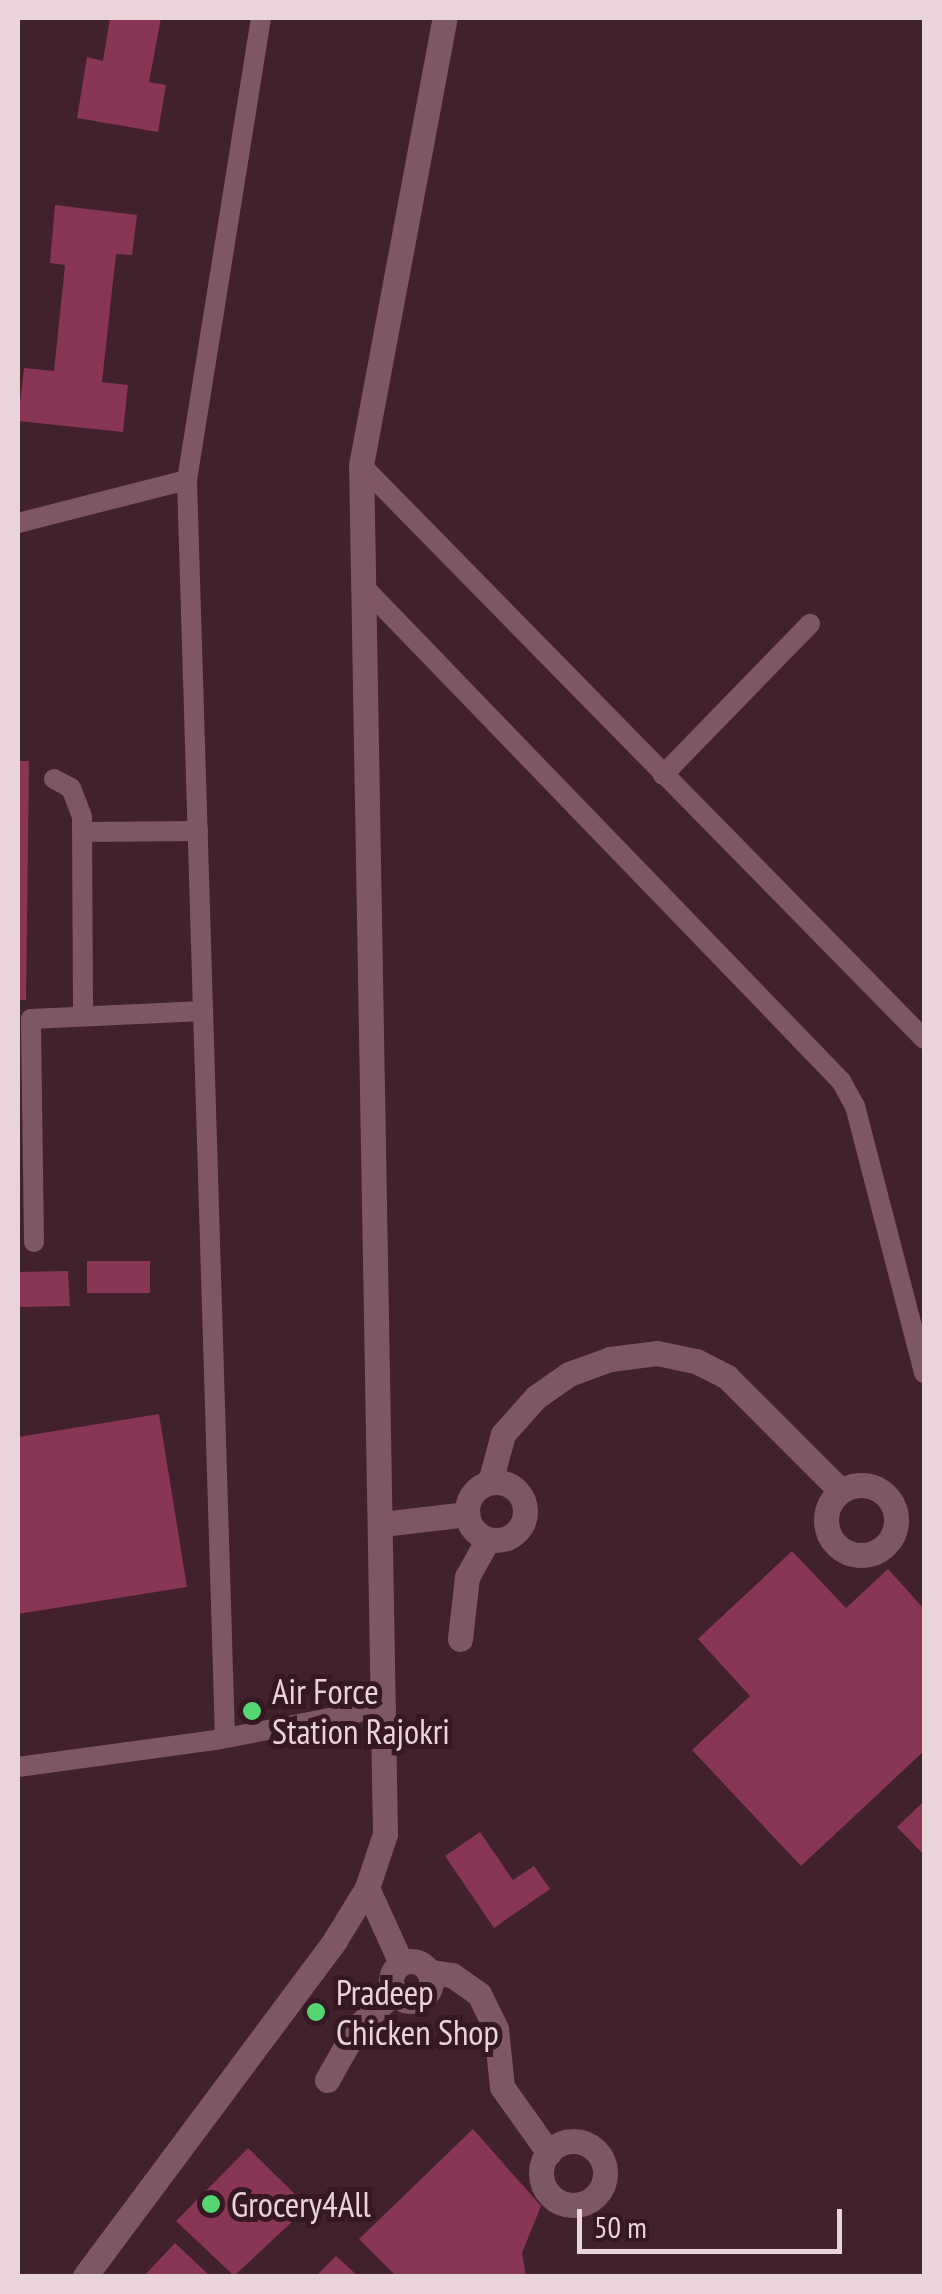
<!DOCTYPE html>
<style>
body{margin:0}
#map{position:relative;width:942px;height:2294px;overflow:hidden;background:#40212c;font-family:"PT Sans Narrow",sans-serif}
div>[style]{position:absolute}
.building>*{inset:0;background:#893556}
.service>*{height:20px;margin:-10px;padding:0 10px;transform-origin:10px;border-radius:10px;background:#7e5764}
.minor>*{height:25px;margin:-12.5px;padding:0 12.5px;transform-origin:12.5px;border-radius:12.5px;background:#7e5764}
.minor>.ring{margin:-12.5px;padding:0;box-sizing:content-box;background:none;border:25px solid #7e5764;border-radius:50%}
.dots>*{width:28px;height:28px;translate:-50% -50%;box-sizing:border-box;border:5px solid #351822;border-radius:50%}
span{translate:-50% -50%;white-space:nowrap;text-align:center;line-height:1.15;-webkit-text-stroke:10px #351822;paint-order:stroke}
.poi-label{font-size:35px;color:#e9d4da}
.left{translate:0 -50%;text-align:left}
.frame{position:absolute;inset:0;border:20px solid #e9d4da;pointer-events:none}
.scale{position:absolute;left:577px;top:2209px;width:265px;height:45px;box-sizing:border-box;border:5px solid #e9d4da;border-top:0;padding-left:12px;font-size:30px;line-height:35px;white-space:nowrap;color:#e9d4da;-webkit-text-stroke:8px #351822;paint-order:stroke}
</style>
<div id="map">
<div class="building">
<div style="clip-path:polygon(110px 18px,161px 18px,149px 82px,166px 85px,158px 132px,77px 118px,87px 57px,103px 61px)"></div>
<div style="clip-path:polygon(55px 205px,137px 215px,132px 255px,116px 254px,102px 382px,128px 385px,123px 432px,18px 421px,24px 368px,54px 371px,65px 265px,50px 263px)"></div>
<div style="clip-path:polygon(18px 761px,29px 761px,26px 1000px,18px 1000px)"></div>
<div style="clip-path:polygon(87px 1261px,150px 1261px,150px 1293px,87px 1293px)"></div>
<div style="clip-path:polygon(68px 1271px,70px 1306px,18px 1307px,18px 1272px)"></div>
<div style="clip-path:polygon(159px 1414px,187px 1587px,18px 1614px,18px 1437px)"></div>
<div style="clip-path:polygon(792px 1551px,846px 1608px,888px 1569px,924px 1609px,924px 1751px,801px 1866px,692px 1750px,750px 1696px,698px 1639px)"></div>
<div style="clip-path:polygon(924px 1801px,924px 1855px,897px 1827px)"></div>
<div style="clip-path:polygon(480px 1832px,513px 1880px,534px 1866px,550px 1889px,494px 1928px,445px 1856px)"></div>
<div style="clip-path:polygon(473px 2129px,541px 2206px,522px 2253px,526px 2276px,396px 2276px,359px 2239px)"></div>
<div style="clip-path:polygon(248px 2148px,308px 2207px,234px 2276px,176px 2221px)"></div>
<div style="clip-path:polygon(175px 2243px,210px 2276px,144px 2276px)"></div>
<div style="clip-path:polygon(336px 2256px,358px 2276px,316px 2276px)"></div>
</div>
<div class="service">
<div style="left:361px;top:465px;width:804px;rotate:45.55deg"></div>
<div style="left:18px;top:523px;width:174px;rotate:-14.3deg"></div>
<div style="left:364px;top:587px;width:687px;rotate:46deg"></div>
<div style="left:841px;top:1081px;width:29px;rotate:61deg"></div>
<div style="left:855px;top:1106px;width:276px;rotate:75.5deg"></div>
<div style="left:663px;top:775px;width:211px;rotate:-45.8deg"></div>
<div style="left:54px;top:779px;width:19px;rotate:28deg"></div>
<div style="left:71px;top:788px;width:31px;rotate:69deg"></div>
<div style="left:82px;top:817px;width:197px;rotate:89.7deg"></div>
<div style="left:82px;top:832px;width:116px;rotate:-0.5deg"></div>
<div style="left:34px;top:1242px;width:223px;rotate:-90.8deg"></div>
<div style="left:31px;top:1019px;width:172px;rotate:-2.7deg"></div>
<div style="left:225px;top:1738px;width:1259px;rotate:-91.73deg"></div>
<div style="left:187px;top:480px;width:468px;rotate:-80.9deg"></div>
<div style="left:18px;top:1767px;width:200px;rotate:-7.8deg"></div>
<div style="left:216px;top:1740px;width:173px;rotate:-11deg"></div>
</div>
<div class="minor">
<div class="ring" style="left:467px;top:1482px;width:33px;height:33px"></div>
<div style="left:490px;top:1482px;width:50px;rotate:-74.8deg"></div>
<div style="left:503px;top:1434px;width:50px;rotate:-48.3deg"></div>
<div style="left:536px;top:1397px;width:40px;rotate:-34.9deg"></div>
<div style="left:569px;top:1374px;width:44px;rotate:-20.1deg"></div>
<div style="left:610px;top:1359px;width:47px;rotate:-7.3deg"></div>
<div style="left:657px;top:1353px;width:40px;rotate:12deg"></div>
<div style="left:696px;top:1361px;width:35px;rotate:27deg"></div>
<div style="left:727px;top:1377px;width:161px;rotate:45deg"></div>
<div class="ring" style="left:826px;top:1485px;width:45px;height:45px"></div>
<div style="left:382px;top:1524px;width:86px;rotate:-6.7deg"></div>
<div style="left:460px;top:1639px;width:62px;rotate:-83.6deg"></div>
<div style="left:467px;top:1577px;width:43px;rotate:-61.1deg"></div>
<div style="left:367px;top:1888px;width:82px;rotate:65.6deg"></div>
<div class="ring" style="left:391px;top:1961px;width:15px;height:15px"></div>
<div style="left:430px;top:1972px;width:22px;rotate:8deg"></div>
<div style="left:452px;top:1975px;width:33px;rotate:35deg"></div>
<div style="left:479px;top:1994px;width:39px;rotate:64deg"></div>
<div style="left:496px;top:2029px;width:58px;rotate:84.1deg"></div>
<div style="left:502px;top:2087px;width:81px;rotate:54.5deg"></div>
<div style="left:327px;top:2080px;width:61px;rotate:-60.5deg"></div>
<div style="left:357px;top:2027px;width:51px;rotate:-43.4deg"></div>
<div class="ring" style="left:541px;top:2141px;width:39px;height:39px"></div>
<div style="left:85px;top:2276px;width:419px;rotate:-53.3deg"></div>
<div style="left:335px;top:1940px;width:61px;rotate:-58.4deg"></div>
<div style="left:367px;top:1888px;width:57px;rotate:-71.6deg"></div>
<div style="left:385px;top:1834px;width:1369px;rotate:-91deg"></div>
<div style="left:361px;top:465px;width:455px;rotate:-79.4deg"></div>
</div>
<div class="dots">
<div style="left:252px;top:1711px;background:#54d672"></div>
<div style="left:316px;top:2012px;background:#54d672"></div>
<div style="left:211px;top:2204px;background:#54d672"></div>
</div>
<div class="poi-label">
<span class="left" style="left:272px;top:1711px">Air Force<br>Station Rajokri</span>
<span class="left" style="left:336px;top:2012px">Pradeep<br>Chicken Shop</span>
<span class="left" style="left:231px;top:2204px">Grocery4All</span>
</div>
<div class="frame"></div>
<div class="scale">50 m</div>
</div>
